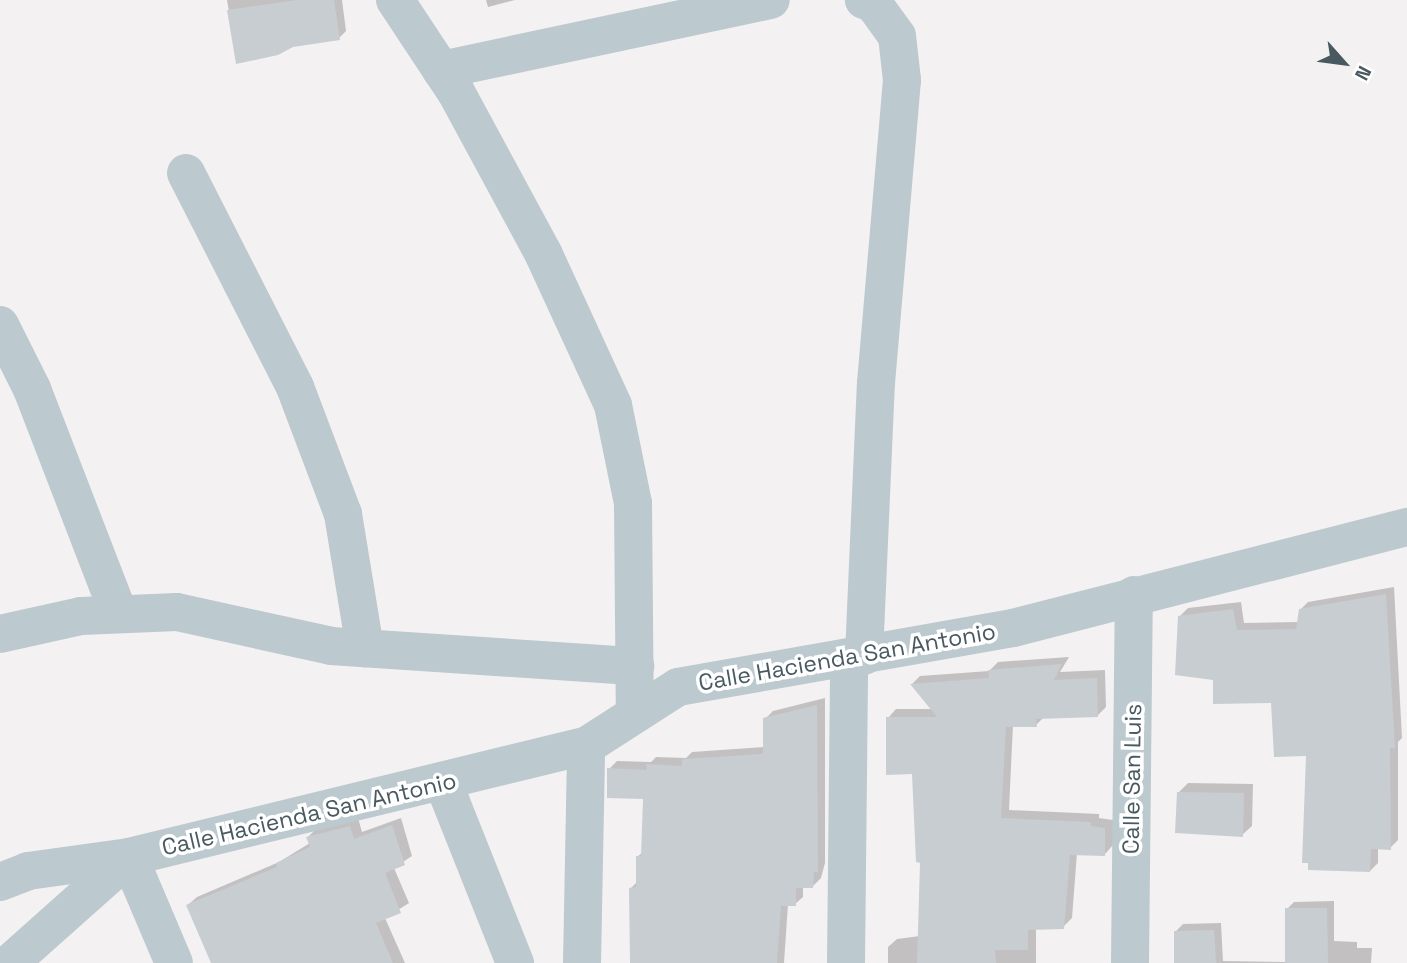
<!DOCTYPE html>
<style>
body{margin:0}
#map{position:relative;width:1407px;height:963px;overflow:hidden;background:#f4f1f2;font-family:"Space Grotesk",sans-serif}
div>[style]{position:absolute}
.shadow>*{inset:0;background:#0003}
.building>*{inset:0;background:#c8cdd1}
.minor>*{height:38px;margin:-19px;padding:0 19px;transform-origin:19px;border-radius:19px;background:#bcc9ce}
span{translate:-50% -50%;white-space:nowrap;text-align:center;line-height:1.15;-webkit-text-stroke:7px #fff;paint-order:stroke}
.street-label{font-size:23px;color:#48595f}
.north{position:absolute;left:1309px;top:28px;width:70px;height:70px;-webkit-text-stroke:5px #fff;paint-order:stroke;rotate:118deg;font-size:19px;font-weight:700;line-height:28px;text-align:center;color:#48595f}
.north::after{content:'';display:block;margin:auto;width:24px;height:32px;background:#48595f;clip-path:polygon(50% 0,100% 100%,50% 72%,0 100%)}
</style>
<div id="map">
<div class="shadow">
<div style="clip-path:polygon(227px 0,342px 0,346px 31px,339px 38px,293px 45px,238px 62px)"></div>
<div style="clip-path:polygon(486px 0,515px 0,488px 7px)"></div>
<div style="clip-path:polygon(1394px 587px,1402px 738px,1398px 742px,1398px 840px,1390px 848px,1378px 847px,1378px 863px,1370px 871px,1307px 754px,1273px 702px,1215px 679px,1180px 616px,1188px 608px,1241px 602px,1244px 623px,1299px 622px,1300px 610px,1308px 602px)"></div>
<div style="clip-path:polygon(1069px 657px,1060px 672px,1105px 670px,1106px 707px,1097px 716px,1043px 718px,1036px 725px,1013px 725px,1009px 810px,1099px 814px,1099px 818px,1113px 820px,1113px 845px,1105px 854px,1077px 853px,1072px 918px,1063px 927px,1036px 928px,1036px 963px,888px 963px,888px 947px,897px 939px,920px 936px,922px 861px,914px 773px,888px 718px,896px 709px,933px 709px,912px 684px,920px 676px,989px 671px,998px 662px)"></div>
<div style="clip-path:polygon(825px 698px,825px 863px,821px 878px,813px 886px,803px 886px,803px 897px,795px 904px,788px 904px,784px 963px,632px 963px,631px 888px,638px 881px,637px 857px,643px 852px,645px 797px,609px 769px,617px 761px,651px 762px,656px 757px,686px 758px,692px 752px,765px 747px,765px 719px,773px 711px)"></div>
<div style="clip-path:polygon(1188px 783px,1253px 784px,1252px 826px,1242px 835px,1178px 793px)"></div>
<div style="clip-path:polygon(358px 818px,362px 832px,401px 818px,412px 856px,394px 868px,409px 903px,385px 918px,405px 963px,214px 963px,188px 905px,197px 897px,279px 862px,310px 843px,308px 837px,316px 829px)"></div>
<div style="clip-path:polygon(1334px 901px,1334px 941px,1357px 942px,1357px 948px,1372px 948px,1371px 963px,1176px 963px,1176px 931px,1183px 924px,1221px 923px,1223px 961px,1287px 962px,1287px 909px,1294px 902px)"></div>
</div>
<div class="building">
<div style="clip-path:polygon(297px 0,334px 0,340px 40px,293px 47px,278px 55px,236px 64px,227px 10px)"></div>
<div style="clip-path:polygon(1386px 594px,1395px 748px,1390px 748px,1391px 850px,1371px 849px,1370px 872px,1308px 870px,1308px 863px,1302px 863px,1306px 756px,1274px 757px,1271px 703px,1213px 704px,1213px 680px,1175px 675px,1178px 616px,1233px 609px,1237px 630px,1296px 629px,1299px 609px)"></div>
<div style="clip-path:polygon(1062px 664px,1054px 680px,1097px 678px,1098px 717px,1036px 719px,1037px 727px,1006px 727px,1001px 818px,1091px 822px,1091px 826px,1105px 828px,1105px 856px,1070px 855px,1064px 929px,1028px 930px,1028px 950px,995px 950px,996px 963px,917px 963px,920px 863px,916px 862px,912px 774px,886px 775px,886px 717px,937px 717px,910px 684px,989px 678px,988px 670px)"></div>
<div style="clip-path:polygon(817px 705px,818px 872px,814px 872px,813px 888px,796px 888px,796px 906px,781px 906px,777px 963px,630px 963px,629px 888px,636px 887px,636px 856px,641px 856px,643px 799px,607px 798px,607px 768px,647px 770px,646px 764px,682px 766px,682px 759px,763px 754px,763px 718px)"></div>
<div style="clip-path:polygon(1177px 792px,1244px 793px,1243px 837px,1175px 833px)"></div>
<div style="clip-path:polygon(392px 825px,405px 865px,385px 873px,401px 913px,376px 923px,393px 963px,211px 963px,186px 905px,277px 867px,276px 863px,310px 847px,306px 837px,350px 826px,354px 839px)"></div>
<div style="clip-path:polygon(1285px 908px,1327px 908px,1328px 963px,1285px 963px)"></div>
<div style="clip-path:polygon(1214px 930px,1216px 963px,1174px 963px,1174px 931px)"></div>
</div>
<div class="minor">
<div style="left:395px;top:0;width:110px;rotate:56.5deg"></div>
<div style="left:456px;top:92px;width:185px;rotate:61.6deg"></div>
<div style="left:544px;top:255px;width:165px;rotate:65.3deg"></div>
<div style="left:613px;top:405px;width:100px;rotate:78.5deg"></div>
<div style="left:633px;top:503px;width:211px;rotate:89.5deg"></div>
<div style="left:441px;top:70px;width:337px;rotate:-12deg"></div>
<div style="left:186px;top:173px;width:240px;rotate:63deg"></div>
<div style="left:295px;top:387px;width:136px;rotate:69.3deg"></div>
<div style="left:343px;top:514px;width:136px;rotate:80.7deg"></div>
<div style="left:0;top:325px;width:72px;rotate:63.4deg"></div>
<div style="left:32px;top:389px;width:241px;rotate:68.9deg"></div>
<div style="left:0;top:634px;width:83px;rotate:-12.5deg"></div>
<div style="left:81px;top:616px;width:96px;rotate:-2.4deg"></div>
<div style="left:177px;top:612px;width:158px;rotate:12.4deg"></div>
<div style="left:331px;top:646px;width:305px;rotate:3.8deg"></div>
<div style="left:864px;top:656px;width:273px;rotate:-87.5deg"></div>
<div style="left:876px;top:383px;width:304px;rotate:-85.1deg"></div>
<div style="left:902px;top:80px;width:44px;rotate:-96.5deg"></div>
<div style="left:897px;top:36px;width:39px;rotate:-126deg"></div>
<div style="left:874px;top:4px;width:11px;rotate:-158deg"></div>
<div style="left:443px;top:782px;width:195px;rotate:68.3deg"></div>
<div style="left:0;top:882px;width:30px;rotate:-21deg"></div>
<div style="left:28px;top:871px;width:102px;rotate:-7.9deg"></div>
<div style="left:129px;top:857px;width:115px;rotate:67deg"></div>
<div style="left:10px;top:963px;width:159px;rotate:-41.7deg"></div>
<div style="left:129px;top:857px;width:470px;rotate:-13.7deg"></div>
<div style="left:586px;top:746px;width:109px;rotate:-32.7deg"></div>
<div style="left:678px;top:687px;width:340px;rotate:-10deg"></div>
<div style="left:1013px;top:628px;width:407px;rotate:-14.4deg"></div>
<div style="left:582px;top:963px;width:217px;rotate:-88.9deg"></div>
<div style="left:846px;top:963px;width:304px;rotate:-89.4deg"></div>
<div style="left:1130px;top:963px;width:368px;rotate:-89.4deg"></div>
</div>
<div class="street-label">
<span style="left:847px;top:657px;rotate:-10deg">Calle Hacienda San Antonio</span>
<span style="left:1132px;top:779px;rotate:-89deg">Calle San Luis</span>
<span style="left:309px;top:814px;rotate:-13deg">Calle Hacienda San Antonio</span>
</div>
<div class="north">N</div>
</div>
